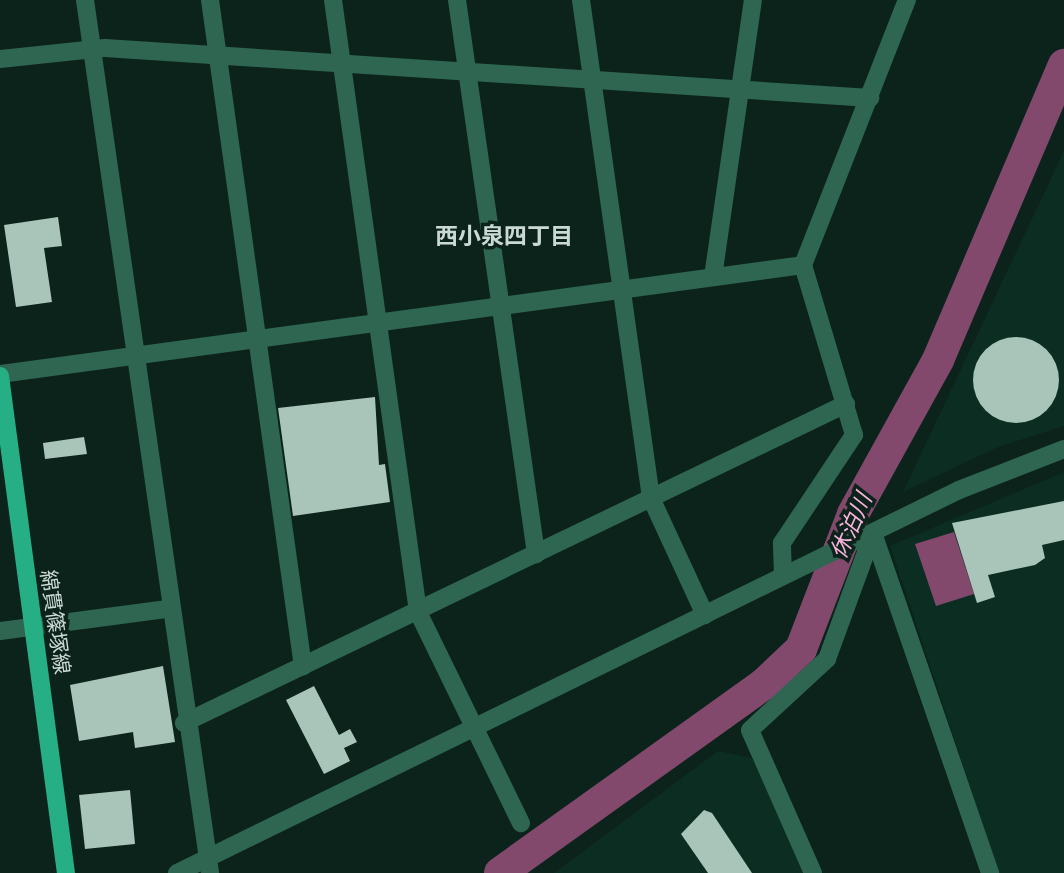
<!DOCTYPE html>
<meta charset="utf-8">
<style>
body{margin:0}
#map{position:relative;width:1064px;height:873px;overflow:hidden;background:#0c231b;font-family:"DM Sans","Noto Sans JP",sans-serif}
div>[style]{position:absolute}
.built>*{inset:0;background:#0c2d21}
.water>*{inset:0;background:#83496d}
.river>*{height:32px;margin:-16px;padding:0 16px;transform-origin:16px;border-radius:16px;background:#83496d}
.building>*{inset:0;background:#a9c4b8}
.round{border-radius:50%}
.minor>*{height:18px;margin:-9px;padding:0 9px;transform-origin:9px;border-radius:9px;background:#2f6651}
.major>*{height:18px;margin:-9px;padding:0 9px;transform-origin:9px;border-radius:9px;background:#26ae84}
span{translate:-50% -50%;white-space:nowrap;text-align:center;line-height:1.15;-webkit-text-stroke:7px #0c231b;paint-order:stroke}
.street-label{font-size:21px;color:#cbd9d3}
.neighbourhood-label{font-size:23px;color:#cbd9d3;font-weight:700}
.water-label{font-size:23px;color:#f9b2dc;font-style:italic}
</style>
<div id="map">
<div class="built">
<div style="clip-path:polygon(1064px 151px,1064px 426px,998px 447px,903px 492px)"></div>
<div style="clip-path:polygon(1064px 472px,1064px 873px,999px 873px,890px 546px)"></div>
<div style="clip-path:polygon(718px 751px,752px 758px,808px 873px,554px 873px)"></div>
</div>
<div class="water">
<div style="clip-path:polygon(954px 532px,974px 594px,936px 606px,915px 544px)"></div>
</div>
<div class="river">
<div style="left:500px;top:873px;width:325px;rotate:-35.6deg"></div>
<div style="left:764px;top:684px;width:51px;rotate:-43.4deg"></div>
<div style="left:801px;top:649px;width:145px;rotate:-68.9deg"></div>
<div style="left:853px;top:514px;width:176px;rotate:-61.1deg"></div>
<div style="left:938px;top:360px;width:321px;rotate:-66.9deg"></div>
</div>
<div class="building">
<div style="clip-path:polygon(58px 217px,62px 246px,44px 248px,52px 302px,16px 307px,4px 225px)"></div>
<div class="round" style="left:973px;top:337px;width:86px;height:86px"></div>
<div style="clip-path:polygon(375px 397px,379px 465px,385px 464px,390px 502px,293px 516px,278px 408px)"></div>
<div style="clip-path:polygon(84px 437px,87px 454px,45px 459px,43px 443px)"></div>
<div style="clip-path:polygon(1064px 501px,1064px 540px,1042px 545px,1045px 558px,1035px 565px,988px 575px,995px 597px,977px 603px,952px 523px)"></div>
<div style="clip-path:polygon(163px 666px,175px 742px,135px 748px,133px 732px,79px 741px,70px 685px)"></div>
<div style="clip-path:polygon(314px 686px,339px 735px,350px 729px,357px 742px,344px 748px,350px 761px,324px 774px,286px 700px)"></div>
<div style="clip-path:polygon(130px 790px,135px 844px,85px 849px,79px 795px)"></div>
<div style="clip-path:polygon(704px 810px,712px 813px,752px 873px,708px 873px,681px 834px)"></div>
</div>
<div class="minor">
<div style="left:85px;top:0;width:882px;rotate:81.85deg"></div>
<div style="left:210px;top:0;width:673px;rotate:82.06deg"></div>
<div style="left:333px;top:0;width:618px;rotate:82.09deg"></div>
<div style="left:418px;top:612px;width:235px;rotate:64deg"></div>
<div style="left:457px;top:0;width:560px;rotate:81.88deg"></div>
<div style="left:581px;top:0;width:503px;rotate:82deg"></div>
<div style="left:651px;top:498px;width:129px;rotate:65.2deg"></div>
<div style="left:0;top:59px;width:106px;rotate:-6deg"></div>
<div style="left:105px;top:48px;width:767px;rotate:3.74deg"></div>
<div style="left:713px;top:277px;width:280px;rotate:-81.8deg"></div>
<div style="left:0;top:374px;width:810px;rotate:-7.73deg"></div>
<div style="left:873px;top:533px;width:360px;rotate:71deg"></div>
<div style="left:783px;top:575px;width:32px;rotate:-92deg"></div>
<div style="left:782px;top:543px;width:130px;rotate:-56.3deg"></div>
<div style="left:854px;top:435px;width:177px;rotate:-106.7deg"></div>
<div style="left:803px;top:265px;width:285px;rotate:-68.6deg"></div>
<div style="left:0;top:631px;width:169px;rotate:-7.5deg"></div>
<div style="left:184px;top:723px;width:735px;rotate:-25.73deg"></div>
<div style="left:177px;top:873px;width:871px;rotate:-26.09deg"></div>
<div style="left:959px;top:490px;width:113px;rotate:-21.3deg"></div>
<div style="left:813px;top:873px;width:156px;rotate:-113.8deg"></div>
<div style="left:750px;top:730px;width:105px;rotate:-42.7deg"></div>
<div style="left:827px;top:659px;width:134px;rotate:-69.9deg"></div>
</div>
<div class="major">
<div style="left:0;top:376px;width:501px;rotate:82.44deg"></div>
</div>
<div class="street-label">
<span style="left:55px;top:622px;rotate:82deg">綿貫篠塚線</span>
</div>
<div class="neighbourhood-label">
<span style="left:504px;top:236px">西小泉四丁目</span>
</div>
<div class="water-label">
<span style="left:851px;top:526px;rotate:-66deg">休泊川</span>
</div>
</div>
